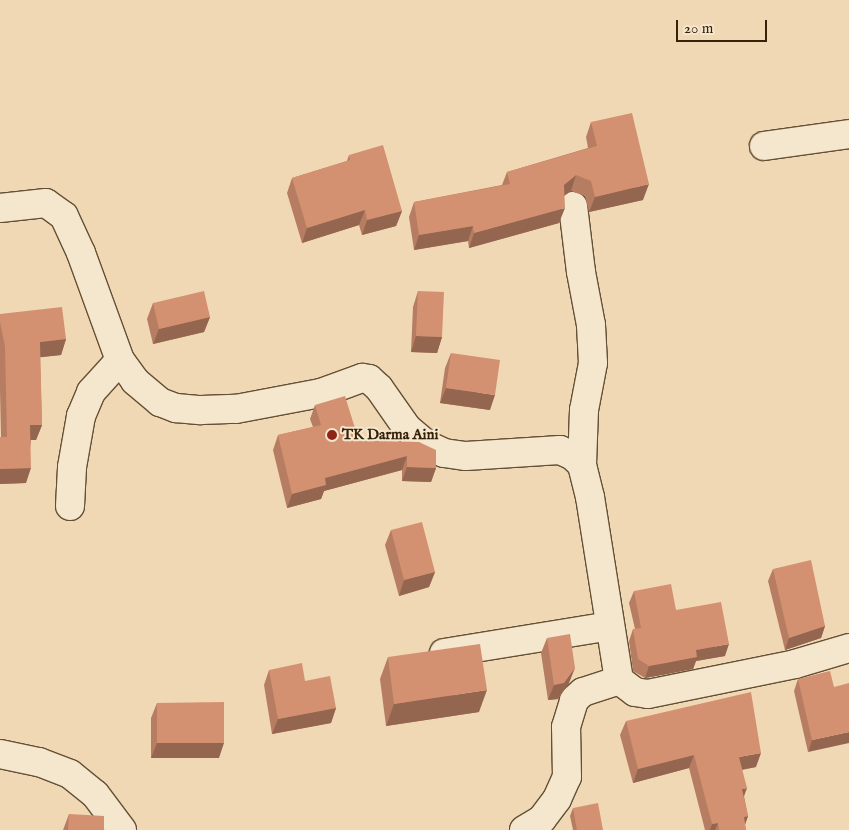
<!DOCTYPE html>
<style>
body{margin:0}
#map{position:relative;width:849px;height:830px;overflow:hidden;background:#f0d8b4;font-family:"IM FELL English",serif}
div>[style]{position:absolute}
.roads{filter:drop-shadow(1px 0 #645034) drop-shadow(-1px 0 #645034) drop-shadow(0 1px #645034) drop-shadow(0 -1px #645034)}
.minor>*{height:28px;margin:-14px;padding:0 14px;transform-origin:14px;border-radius:14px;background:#f5e6ce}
.wall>*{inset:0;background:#b67d62}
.shaded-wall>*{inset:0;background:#946650}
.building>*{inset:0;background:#d49172}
.dots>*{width:14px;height:14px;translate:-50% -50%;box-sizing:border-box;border:2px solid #f5e6ce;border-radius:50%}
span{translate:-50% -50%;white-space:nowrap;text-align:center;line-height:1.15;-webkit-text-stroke:4px #f5e6ce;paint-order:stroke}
.poi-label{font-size:15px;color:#352209;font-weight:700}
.left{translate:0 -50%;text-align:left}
.scale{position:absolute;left:676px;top:20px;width:91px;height:22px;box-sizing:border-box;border:2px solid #352209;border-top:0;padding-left:6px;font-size:15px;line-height:18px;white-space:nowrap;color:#352209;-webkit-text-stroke:4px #f5e6ce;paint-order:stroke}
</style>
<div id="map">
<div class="roads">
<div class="minor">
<div style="left:764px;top:146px;width:86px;rotate:-8deg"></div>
<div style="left:573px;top:206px;width:66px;rotate:83.1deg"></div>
<div style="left:581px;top:272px;width:54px;rotate:79.3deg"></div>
<div style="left:591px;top:325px;width:38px;rotate:87deg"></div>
<div style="left:593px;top:363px;width:48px;rotate:100.8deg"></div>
<div style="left:584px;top:410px;width:55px;rotate:92.1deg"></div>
<div style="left:582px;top:465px;width:33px;rotate:76deg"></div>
<div style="left:590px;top:497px;width:185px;rotate:81deg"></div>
<div style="left:619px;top:680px;width:20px;rotate:37deg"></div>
<div style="left:635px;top:692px;width:13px;rotate:9deg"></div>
<div style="left:648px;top:694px;width:150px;rotate:-11.5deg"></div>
<div style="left:795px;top:664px;width:56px;rotate:-16.5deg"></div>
<div style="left:0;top:208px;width:46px;rotate:-6.2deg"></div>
<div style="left:46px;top:203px;width:22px;rotate:36deg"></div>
<div style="left:64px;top:216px;width:41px;rotate:65.3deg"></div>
<div style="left:81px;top:253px;width:114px;rotate:70deg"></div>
<div style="left:120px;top:360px;width:26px;rotate:54deg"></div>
<div style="left:135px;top:381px;width:33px;rotate:40deg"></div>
<div style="left:160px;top:402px;width:17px;rotate:21deg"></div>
<div style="left:176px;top:408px;width:25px;rotate:5deg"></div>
<div style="left:201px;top:410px;width:35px;rotate:-2deg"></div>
<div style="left:236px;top:409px;width:86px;rotate:-10.7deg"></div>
<div style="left:321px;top:393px;width:44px;rotate:-20.1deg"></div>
<div style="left:362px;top:378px;width:7px;rotate:8deg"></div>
<div style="left:369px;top:379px;width:13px;rotate:42deg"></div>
<div style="left:379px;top:388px;width:49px;rotate:55deg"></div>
<div style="left:407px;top:428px;width:26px;rotate:40deg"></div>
<div style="left:427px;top:445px;width:19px;rotate:25deg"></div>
<div style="left:444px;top:453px;width:22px;rotate:8deg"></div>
<div style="left:466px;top:456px;width:94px;rotate:-3.7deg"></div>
<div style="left:560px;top:450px;width:14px;rotate:25deg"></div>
<div style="left:573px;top:456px;width:13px;rotate:45deg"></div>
<div style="left:70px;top:506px;width:39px;rotate:-87deg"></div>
<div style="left:72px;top:467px;width:52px;rotate:-80deg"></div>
<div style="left:81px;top:416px;width:26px;rotate:-67deg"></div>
<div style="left:91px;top:392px;width:43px;rotate:-47.8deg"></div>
<div style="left:444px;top:653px;width:168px;rotate:-9.2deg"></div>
<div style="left:0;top:754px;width:40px;rotate:12deg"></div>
<div style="left:39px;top:762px;width:33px;rotate:21deg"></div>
<div style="left:70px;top:774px;width:32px;rotate:39deg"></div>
<div style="left:95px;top:794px;width:45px;rotate:53.1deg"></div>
<div style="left:524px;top:830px;width:21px;rotate:-31deg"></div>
<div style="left:542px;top:819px;width:25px;rotate:-53deg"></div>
<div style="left:557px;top:799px;width:24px;rotate:-66deg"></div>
<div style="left:567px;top:777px;width:50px;rotate:-91.1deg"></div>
<div style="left:566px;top:727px;width:28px;rotate:-73deg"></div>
<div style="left:574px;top:700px;width:12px;rotate:-42deg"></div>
<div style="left:583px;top:692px;width:38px;rotate:-18deg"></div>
</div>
</div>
<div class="wall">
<div style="clip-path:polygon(591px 122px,643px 200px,589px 212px,585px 196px,571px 191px,564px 196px,559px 223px,469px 248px,468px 241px,414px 250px,409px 217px,414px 202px,502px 185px,507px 172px,588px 148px,586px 137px)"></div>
<div style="clip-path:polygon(349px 155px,402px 211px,396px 226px,362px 235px,359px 225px,302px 243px,287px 193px,292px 178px,347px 161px)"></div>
<div style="clip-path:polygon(418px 291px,442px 337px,437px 353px,411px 352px,413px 307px)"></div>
<div style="clip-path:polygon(153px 303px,210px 317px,204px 332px,153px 344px,147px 319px)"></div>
<div style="clip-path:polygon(0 314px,66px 339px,61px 355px,40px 357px,42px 425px,36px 440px,31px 440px,26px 483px,0 484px,0 437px,1px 437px,0 391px)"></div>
<div style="clip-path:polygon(451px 353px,490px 410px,440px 403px,445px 368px)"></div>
<div style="clip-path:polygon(315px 405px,359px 441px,419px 442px,436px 468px,431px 482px,402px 481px,402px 470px,324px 491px,321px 499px,287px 508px,273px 450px,278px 435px,313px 427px,310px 419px)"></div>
<div style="clip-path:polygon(391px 530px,435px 572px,429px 587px,399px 596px,385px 545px)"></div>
<div style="clip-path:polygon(773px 569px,825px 626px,821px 638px,785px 650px,768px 581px)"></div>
<div style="clip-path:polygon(634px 591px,676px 610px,725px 656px,696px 661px,693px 669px,662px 675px,645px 678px,633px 671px,629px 641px,633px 629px,635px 629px,629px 603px)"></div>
<div style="clip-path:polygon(547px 638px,569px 683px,558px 699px,548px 700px,541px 653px)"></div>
<div style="clip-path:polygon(388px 657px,479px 712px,386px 726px,380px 679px)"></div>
<div style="clip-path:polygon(269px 670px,305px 681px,336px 708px,331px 723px,272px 734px,264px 685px)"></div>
<div style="clip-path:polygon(798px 679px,834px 687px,808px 752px,794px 691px)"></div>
<div style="clip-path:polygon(157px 703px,219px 758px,151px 758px,151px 718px)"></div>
<div style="clip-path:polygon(626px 721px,756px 767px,742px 770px,744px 796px,748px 816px,745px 825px,746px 830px,705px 830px,689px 768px,633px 783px,620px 735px)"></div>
<div style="clip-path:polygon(573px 808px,603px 830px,573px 830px,570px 816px)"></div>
<div style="clip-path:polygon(69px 814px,104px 830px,63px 830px)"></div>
</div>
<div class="shaded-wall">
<div style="clip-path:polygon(576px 175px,571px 191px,558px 200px,564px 185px)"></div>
<div style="clip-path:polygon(649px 184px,643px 200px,589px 212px,595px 197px)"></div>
<div style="clip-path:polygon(565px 208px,559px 223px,469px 248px,474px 233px)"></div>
<div style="clip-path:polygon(365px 210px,359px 225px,302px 243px,307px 228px)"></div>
<div style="clip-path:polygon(402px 211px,396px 226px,362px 235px,367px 220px)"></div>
<div style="clip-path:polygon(473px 226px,468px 241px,414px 250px,419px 235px)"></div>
<div style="clip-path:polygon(210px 317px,204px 332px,153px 344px,159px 329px)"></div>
<div style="clip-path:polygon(416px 336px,442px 337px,437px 353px,411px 352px)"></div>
<div style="clip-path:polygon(66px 339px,61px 355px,34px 358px,40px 342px)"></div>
<div style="clip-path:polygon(446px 388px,495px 395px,490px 410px,440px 403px)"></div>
<div style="clip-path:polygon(30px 425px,42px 425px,36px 440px,25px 440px)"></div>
<div style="clip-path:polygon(407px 456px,402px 470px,324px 491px,321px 499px,287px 508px,292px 494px,325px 478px)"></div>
<div style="clip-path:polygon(407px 467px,436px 468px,431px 482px,402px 481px)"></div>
<div style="clip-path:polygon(31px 468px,26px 483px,0 484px,0 469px)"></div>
<div style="clip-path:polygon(435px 572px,429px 587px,399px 596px,404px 580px)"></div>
<div style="clip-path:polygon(825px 626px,821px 638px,785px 650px,789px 638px)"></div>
<div style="clip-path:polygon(729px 644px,725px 656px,696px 661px,693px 669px,662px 675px,645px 678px,649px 666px,696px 650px)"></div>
<div style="clip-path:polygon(575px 668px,569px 683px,558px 699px,548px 700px,554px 685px)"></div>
<div style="clip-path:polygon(487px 690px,479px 712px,386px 726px,394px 704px)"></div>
<div style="clip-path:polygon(336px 708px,331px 723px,272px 734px,278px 719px)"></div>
<div style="clip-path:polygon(849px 732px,849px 743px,808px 752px,812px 740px)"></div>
<div style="clip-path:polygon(157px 743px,224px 743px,219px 758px,151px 758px)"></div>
<div style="clip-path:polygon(761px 753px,756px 767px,734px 771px,739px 757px)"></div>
<div style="clip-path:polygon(694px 755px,689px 768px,633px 783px,638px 769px)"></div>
<div style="clip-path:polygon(747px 788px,742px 802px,742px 789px)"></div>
<div style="clip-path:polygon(748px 816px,743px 830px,744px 817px)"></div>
<div style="clip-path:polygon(718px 823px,715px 830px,710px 830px,712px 824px)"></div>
</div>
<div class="building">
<div style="clip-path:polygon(632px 113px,649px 184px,595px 197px,591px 181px,576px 175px,564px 185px,565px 208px,474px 233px,473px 226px,419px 235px,414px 202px,510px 184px,507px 172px,597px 146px,591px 122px)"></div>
<div style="clip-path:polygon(383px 145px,402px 211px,367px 220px,365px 210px,307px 228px,292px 178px,350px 160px,349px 155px)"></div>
<div style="clip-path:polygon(204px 291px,210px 317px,159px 329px,153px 303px)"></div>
<div style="clip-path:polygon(418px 291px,444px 292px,442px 337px,416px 336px)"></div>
<div style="clip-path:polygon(62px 307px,66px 339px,40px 342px,42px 425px,30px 425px,31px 468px,0 469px,0 437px,7px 437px,5px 346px,0 322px,0 314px)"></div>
<div style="clip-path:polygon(451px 353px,500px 360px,495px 395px,446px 388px)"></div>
<div style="clip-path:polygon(345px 396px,359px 441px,419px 442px,436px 450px,436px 468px,407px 467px,407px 456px,325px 478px,326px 485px,292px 494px,278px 435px,321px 425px,315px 405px)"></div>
<div style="clip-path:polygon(422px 522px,435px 572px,404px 580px,391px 530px)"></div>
<div style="clip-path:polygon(811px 560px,825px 626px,789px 638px,773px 569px)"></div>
<div style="clip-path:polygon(671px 584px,676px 610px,721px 602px,729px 644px,696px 650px,697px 657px,666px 663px,649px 666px,638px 659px,633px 629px,641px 628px,634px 591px)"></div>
<div style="clip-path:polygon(570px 634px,575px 668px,564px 683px,554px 685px,547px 638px)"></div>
<div style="clip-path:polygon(480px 644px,487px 690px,394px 704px,388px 657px)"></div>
<div style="clip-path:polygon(302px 663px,305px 681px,330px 676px,336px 708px,278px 719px,269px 670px)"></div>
<div style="clip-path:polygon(830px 671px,834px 687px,849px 683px,849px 732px,812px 740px,798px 679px)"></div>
<div style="clip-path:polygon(751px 692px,761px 753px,739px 757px,747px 788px,742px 789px,748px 816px,744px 817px,746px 830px,719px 830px,718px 823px,712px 824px,694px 755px,638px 769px,626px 721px)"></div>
<div style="clip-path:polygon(224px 702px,224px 743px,157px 743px,157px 703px)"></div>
<div style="clip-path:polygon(598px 803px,603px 830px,577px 830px,573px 808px)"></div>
<div style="clip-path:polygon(69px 814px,104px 816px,104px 830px,68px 830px)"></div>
</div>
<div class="dots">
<div style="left:332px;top:435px;background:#8f2418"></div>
</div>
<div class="poi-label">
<span class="left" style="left:342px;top:435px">TK Darma Aini</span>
</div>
<div class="scale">20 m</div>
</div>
